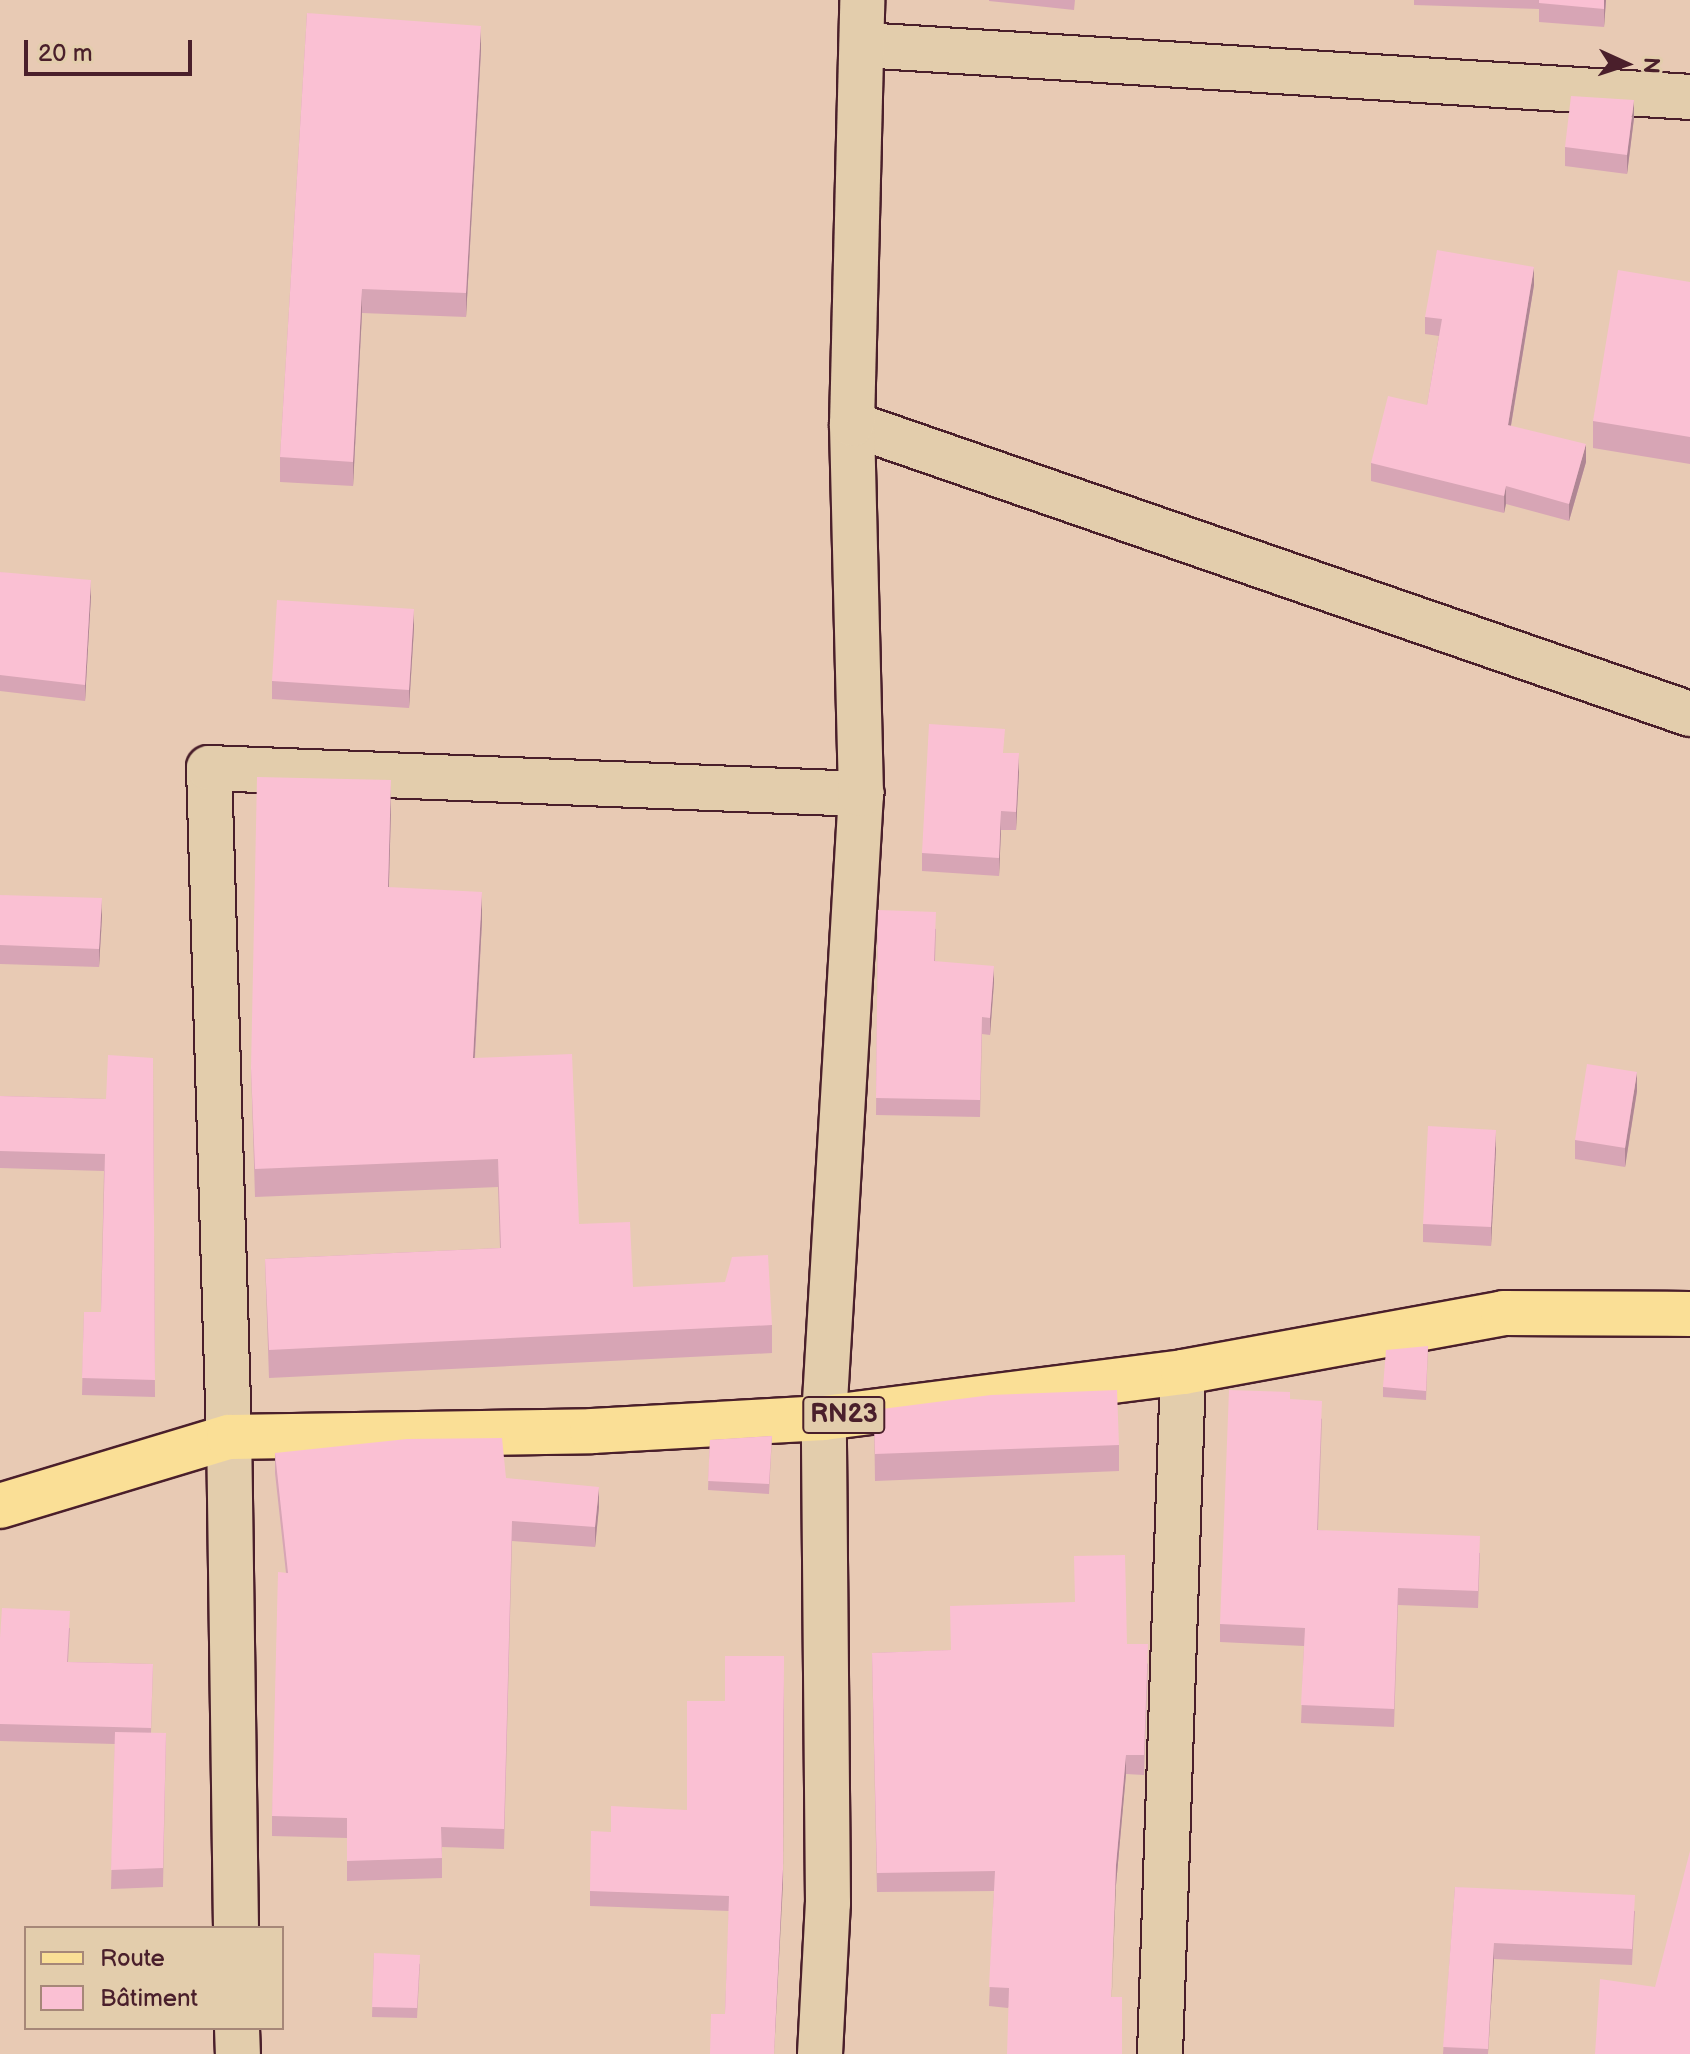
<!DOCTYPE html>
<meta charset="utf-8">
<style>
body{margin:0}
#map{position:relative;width:1690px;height:2054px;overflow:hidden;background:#e8cab4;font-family:"Balsamiq Sans",sans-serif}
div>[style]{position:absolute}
.roads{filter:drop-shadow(2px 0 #4a1f2b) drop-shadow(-2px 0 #4a1f2b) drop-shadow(0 2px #4a1f2b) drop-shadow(0 -2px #4a1f2b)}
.minor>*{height:44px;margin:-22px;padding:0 22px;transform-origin:22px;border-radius:22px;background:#e3cdac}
.major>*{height:44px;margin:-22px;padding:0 22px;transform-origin:22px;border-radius:22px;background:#fadf96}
.wall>*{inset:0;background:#d7a5b5}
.shaded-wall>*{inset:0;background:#af8694}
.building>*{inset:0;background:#fac0d3}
span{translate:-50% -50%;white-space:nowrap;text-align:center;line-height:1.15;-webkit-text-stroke:6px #e3cdac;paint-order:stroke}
.shield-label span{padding:2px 6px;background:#e3cdac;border:2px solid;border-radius:6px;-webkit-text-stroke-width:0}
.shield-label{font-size:26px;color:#4a1f2b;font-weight:700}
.legend{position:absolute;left:24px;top:1926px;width:260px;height:104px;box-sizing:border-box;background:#e3cdac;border:2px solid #a68778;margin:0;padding:10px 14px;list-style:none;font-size:24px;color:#4a1f2b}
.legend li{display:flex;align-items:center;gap:16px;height:40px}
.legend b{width:40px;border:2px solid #a68778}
.north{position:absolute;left:1586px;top:24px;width:80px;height:80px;-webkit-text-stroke:6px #e3cdac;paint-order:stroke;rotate:93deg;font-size:22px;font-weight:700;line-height:32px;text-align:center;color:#4a1f2b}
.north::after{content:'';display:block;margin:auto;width:28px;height:36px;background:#4a1f2b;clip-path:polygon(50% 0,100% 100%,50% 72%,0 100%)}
.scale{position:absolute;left:24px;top:40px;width:168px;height:36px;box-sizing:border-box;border:4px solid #4a1f2b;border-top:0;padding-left:10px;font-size:24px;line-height:28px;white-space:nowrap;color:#4a1f2b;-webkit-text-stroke:6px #e3cdac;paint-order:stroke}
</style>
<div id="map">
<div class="roads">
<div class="minor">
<div style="left:862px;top:45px;width:830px;rotate:3.59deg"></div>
<div style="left:852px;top:424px;width:887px;rotate:19.09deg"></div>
<div style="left:236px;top:1928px;width:491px;rotate:-90.8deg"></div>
<div style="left:229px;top:1437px;width:669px;rotate:-91.71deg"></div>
<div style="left:209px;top:768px;width:653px;rotate:2.28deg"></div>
<div style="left:237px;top:2028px;width:26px;rotate:88deg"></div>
<div style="left:820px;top:2054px;width:151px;rotate:-87deg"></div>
<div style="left:828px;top:1903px;width:485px;rotate:-90.5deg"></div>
<div style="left:824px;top:1418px;width:625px;rotate:-86.61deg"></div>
<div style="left:861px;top:794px;width:370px;rotate:-91.4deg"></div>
<div style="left:852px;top:424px;width:424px;rotate:-88.6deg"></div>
<div style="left:1160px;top:2054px;width:682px;rotate:-88.07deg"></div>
</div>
<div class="major">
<div style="left:0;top:1506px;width:239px;rotate:-16.8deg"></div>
<div style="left:229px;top:1437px;width:363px;rotate:-0.9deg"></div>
<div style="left:592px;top:1431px;width:232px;rotate:-3.2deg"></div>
<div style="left:824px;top:1418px;width:362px;rotate:-7.3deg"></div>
<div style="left:1183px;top:1372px;width:325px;rotate:-10.4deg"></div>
<div style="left:1503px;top:1313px;width:187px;rotate:0.3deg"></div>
</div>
</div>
<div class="wall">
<div style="clip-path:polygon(989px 0,1075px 0,1074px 10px,989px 1px)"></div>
<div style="clip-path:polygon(1414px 0,1606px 0,1604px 27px,1539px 22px,1539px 9px,1414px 5px)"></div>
<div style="clip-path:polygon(307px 13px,481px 50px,466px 317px,362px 313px,353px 486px,280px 482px,280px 457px)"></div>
<div style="clip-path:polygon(1634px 118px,1627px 174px,1565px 166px,1565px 147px)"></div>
<div style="clip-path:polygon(1690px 282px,1690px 464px,1593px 448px,1593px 421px)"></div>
<div style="clip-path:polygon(1534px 285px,1511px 426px,1586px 462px,1569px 521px,1506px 504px,1504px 513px,1371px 481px,1371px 463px,1427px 405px,1439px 336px,1425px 334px,1425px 317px)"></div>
<div style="clip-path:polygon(0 572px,91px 596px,85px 701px,0 691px)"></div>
<div style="clip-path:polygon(414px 628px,409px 708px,272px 699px,272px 681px)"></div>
<div style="clip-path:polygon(1005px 753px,1019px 772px,1016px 830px,1001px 830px,999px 876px,922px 871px,922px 853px)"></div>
<div style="clip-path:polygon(391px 808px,389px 887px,482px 921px,475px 1058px,579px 1224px,633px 1287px,772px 1325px,772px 1353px,269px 1378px,265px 1259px,500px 1248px,498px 1187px,255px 1197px,251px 1068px)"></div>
<div style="clip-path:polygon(0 895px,102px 917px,99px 967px,0 964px)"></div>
<div style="clip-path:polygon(878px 910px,936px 929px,935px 961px,994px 982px,990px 1035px,982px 1034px,980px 1117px,876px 1115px)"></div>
<div style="clip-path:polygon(153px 1058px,155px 1397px,82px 1395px,84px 1312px,101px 1312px,104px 1171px,0 1168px,0 1096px,106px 1099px)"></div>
<div style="clip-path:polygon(1637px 1091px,1625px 1167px,1575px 1159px,1575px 1140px)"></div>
<div style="clip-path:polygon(1496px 1149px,1491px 1246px,1423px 1242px,1423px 1224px)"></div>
<div style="clip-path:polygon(1428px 1346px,1426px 1400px,1383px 1397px,1383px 1387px)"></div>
<div style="clip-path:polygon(1290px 1399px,1322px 1419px,1318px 1530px,1480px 1553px,1478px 1608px,1398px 1605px,1394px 1727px,1301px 1723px,1304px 1646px,1220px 1642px,1220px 1624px)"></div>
<div style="clip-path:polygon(874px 1410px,1119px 1445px,1119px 1471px,875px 1481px)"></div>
<div style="clip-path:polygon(772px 1436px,769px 1494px,708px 1490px,710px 1440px)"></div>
<div style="clip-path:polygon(275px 1453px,599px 1507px,595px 1547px,512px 1541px,504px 1849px,442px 1847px,442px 1878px,347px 1881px,347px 1838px,272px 1836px,272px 1816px,286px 1573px,275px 1473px)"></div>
<div style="clip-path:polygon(70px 1628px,68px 1662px,153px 1664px,151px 1733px,166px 1733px,163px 1887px,111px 1889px,115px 1744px,0 1741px,0 1638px)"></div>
<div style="clip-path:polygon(1127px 1644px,1148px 1664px,1144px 1775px,1126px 1774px,1116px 1885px,1008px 2008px,989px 2006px,994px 1891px,877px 1892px,872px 1653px)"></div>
<div style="clip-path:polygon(725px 1701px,783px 1884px,725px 2014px,729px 1911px,590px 1906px,590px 1891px,611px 1832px,687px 1810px)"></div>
<div style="clip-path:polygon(1455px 1887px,1635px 1911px,1632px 1965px,1494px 1959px,1488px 2054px,1443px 2054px)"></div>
<div style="clip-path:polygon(374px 1953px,420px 1964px,417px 2018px,372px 2017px)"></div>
</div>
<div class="shaded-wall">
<div style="clip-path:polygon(1604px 0,1606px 0,1604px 27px)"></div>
<div style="clip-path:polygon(481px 26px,481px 50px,466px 317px,466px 293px)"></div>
<div style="clip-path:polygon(1634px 100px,1634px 118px,1627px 174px,1627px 155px)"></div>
<div style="clip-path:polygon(1534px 267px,1534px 285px,1508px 443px,1508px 425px)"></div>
<div style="clip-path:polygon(362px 289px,362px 313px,353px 486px,353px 462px)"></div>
<div style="clip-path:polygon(1586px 444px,1586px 462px,1569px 521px,1569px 504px)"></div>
<div style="clip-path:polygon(1506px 486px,1506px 504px,1504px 513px,1504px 496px)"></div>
<div style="clip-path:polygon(91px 580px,91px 596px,85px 701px,85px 685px)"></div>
<div style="clip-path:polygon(414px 609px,414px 628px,409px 708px,409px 690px)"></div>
<div style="clip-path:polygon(1019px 753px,1019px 772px,1016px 830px,1016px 812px)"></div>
<div style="clip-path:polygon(391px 780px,391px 808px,388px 916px,388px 887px)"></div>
<div style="clip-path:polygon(1001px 811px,1001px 830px,999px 876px,999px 858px)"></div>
<div style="clip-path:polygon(482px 892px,482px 921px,473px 1086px,473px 1058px)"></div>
<div style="clip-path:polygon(102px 898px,102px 917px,99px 967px,99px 949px)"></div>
<div style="clip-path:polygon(994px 966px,994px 982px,990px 1035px,990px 1018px)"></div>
<div style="clip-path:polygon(1637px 1072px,1637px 1091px,1625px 1167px,1625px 1148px)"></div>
<div style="clip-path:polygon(1496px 1130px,1496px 1149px,1491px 1246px,1491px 1227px)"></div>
<div style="clip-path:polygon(599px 1487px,599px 1507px,595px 1547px,595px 1527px)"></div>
<div style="clip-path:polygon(784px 1671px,783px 1884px,774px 2054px)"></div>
<div style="clip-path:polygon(1126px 1755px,1126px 1774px,1116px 1885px,1111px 2017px,1116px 1865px)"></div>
<div style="clip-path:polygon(1494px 1943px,1494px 1959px,1488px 2054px)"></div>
</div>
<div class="building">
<div style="clip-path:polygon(1539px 0,1604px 0,1604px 9px,1539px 3px)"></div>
<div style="clip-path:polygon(307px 13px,481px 26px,466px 293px,362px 289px,353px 462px,280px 457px)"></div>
<div style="clip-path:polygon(1571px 96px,1634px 100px,1627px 155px,1565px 147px)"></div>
<div style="clip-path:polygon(1437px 250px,1534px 267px,1508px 425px,1586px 444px,1569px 504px,1506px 486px,1504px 496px,1371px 463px,1388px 396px,1427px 405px,1442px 319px,1425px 317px)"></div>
<div style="clip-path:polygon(1618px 270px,1690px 282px,1690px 437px,1593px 421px)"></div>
<div style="clip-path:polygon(0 572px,91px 580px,85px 685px,0 675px)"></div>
<div style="clip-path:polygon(277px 600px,414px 609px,409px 690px,272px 681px)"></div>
<div style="clip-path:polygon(929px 724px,1005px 729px,1003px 753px,1019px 753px,1016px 812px,1001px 811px,999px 858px,922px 853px)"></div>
<div style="clip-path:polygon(257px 777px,391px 780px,388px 887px,482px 892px,473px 1058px,572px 1054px,579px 1224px,630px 1222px,633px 1287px,725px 1282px,732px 1257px,768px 1255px,772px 1325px,269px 1350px,265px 1259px,501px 1248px,498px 1159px,255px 1169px,251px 1068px)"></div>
<div style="clip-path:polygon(0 895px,102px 898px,99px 949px,0 945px)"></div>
<div style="clip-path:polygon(878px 910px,936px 912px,934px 961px,994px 966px,990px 1018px,982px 1017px,980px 1100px,876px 1098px)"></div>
<div style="clip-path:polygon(108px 1055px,153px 1058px,155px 1380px,82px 1378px,84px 1312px,101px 1312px,105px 1154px,0 1151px,0 1096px,106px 1099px)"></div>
<div style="clip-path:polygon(1587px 1064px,1637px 1072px,1625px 1148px,1575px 1140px)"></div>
<div style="clip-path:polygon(1428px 1126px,1496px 1130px,1491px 1227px,1423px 1224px)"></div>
<div style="clip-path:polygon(1428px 1346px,1426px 1391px,1383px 1387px,1386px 1350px)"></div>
<div style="clip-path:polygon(1117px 1390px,1119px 1445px,875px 1454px,874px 1410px,991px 1395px)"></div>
<div style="clip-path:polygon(1229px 1390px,1290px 1392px,1290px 1399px,1322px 1401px,1317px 1530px,1480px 1536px,1478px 1591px,1398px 1588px,1394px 1709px,1301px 1705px,1305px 1628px,1220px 1624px)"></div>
<div style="clip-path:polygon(772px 1436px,769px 1484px,708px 1481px,710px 1440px)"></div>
<div style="clip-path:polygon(502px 1438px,506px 1478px,599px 1487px,595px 1527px,512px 1521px,504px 1829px,441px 1827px,442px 1858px,347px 1861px,347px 1818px,272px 1816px,278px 1572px,288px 1573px,275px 1453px,407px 1439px)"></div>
<div style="clip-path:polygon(1125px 1555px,1127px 1644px,1148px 1644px,1144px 1755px,1126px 1755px,1116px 1865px,1111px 1997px,1122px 1997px,1122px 2054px,1007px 2054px,1009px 1988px,989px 1987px,995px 1871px,877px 1873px,872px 1653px,951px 1650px,950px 1606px,1075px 1602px,1074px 1556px)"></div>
<div style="clip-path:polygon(2px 1608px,70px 1611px,67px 1662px,153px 1664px,151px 1728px,0 1724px,0 1638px)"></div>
<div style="clip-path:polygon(725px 1656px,784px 1656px,783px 1869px,774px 2054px,710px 2054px,711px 2014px,725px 2014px,729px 1896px,590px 1891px,591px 1831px,611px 1832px,611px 1806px,687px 1810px,687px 1701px,725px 1701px)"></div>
<div style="clip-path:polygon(115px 1732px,166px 1733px,163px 1868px,111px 1870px)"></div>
<div style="clip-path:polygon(1690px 1851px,1690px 2054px,1595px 2054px,1600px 1979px,1655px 1987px)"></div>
<div style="clip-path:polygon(1455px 1887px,1635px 1895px,1632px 1949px,1494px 1943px,1488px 2049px,1443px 2047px)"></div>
<div style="clip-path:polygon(374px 1953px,420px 1955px,417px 2008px,372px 2007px)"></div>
</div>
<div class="shield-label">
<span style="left:844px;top:1415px">RN23</span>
</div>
<ul class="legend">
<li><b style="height:10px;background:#fadf96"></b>Route</li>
<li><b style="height:22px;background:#fac0d3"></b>Bâtiment</li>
</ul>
<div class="north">N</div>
<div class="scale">20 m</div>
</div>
